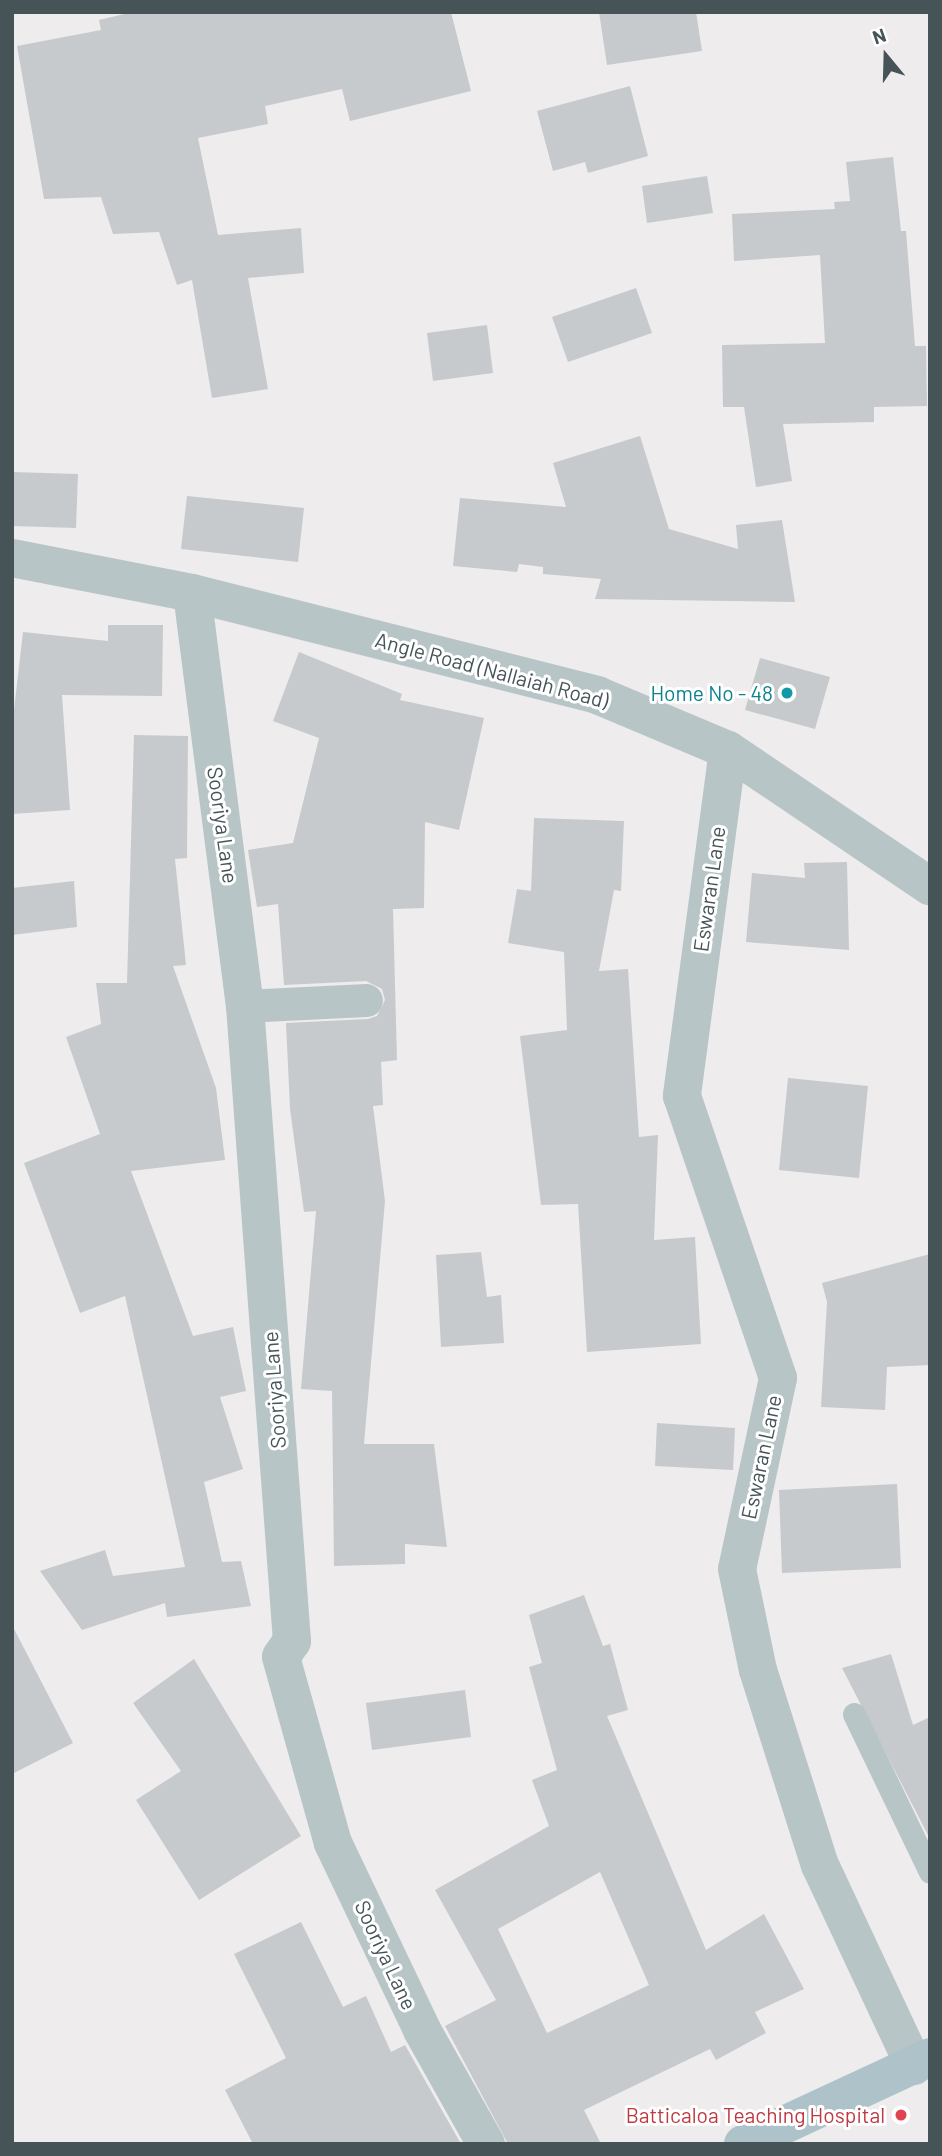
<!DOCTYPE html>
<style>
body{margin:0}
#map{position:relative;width:942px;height:2156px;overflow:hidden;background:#eeecec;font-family:Barlow,sans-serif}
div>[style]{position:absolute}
.building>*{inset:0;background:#c6cacd}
.service>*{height:23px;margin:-11.5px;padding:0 11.5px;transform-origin:11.5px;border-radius:11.5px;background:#b8c5c7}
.pedestrian>*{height:33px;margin:-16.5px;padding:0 16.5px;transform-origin:16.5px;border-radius:16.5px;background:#b8c5c7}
.minor>*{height:38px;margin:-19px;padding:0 19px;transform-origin:19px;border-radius:19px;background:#b8c5c7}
.primary>*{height:38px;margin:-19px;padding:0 19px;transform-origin:19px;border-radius:19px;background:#adc3c9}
.dots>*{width:19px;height:19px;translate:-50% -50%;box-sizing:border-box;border:4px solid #fff;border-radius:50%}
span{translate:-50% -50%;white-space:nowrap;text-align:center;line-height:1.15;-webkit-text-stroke:6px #fff;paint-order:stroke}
.street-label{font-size:21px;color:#465457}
.culture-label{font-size:21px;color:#0d838f}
.right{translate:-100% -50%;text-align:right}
.health-label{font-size:21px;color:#be3a42}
.frame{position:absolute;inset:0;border:14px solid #465457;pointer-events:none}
.north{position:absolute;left:851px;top:21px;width:70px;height:70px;-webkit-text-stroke:5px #fff;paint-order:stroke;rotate:341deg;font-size:19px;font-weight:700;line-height:28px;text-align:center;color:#465457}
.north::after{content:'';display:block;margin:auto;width:24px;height:32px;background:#465457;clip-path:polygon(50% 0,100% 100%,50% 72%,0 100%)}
</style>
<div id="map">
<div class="building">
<div style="clip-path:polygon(133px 12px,451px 12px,471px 91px,350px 121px,342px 89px,265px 106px,268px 124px,198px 138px,218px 235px,301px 228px,304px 273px,248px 278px,268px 389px,212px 398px,192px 280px,177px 285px,159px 232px,113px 234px,101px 197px,44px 199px,17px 46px,101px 30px,99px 20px)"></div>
<div style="clip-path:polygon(599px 12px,696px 12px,702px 51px,607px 65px)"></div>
<div style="clip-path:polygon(630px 86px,648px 156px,588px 173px,585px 162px,553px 171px,537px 111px)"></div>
<div style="clip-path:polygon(893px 157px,901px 231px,906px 231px,915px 346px,926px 346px,927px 406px,874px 407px,874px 422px,783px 424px,792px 481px,756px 487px,744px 407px,723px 407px,722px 345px,825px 343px,820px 255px,734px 261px,732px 214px,835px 209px,834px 202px,850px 201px,846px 162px)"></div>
<div style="clip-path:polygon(707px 176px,713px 213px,647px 223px,642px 186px)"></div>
<div style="clip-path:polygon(636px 288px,652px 333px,568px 362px,552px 317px)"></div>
<div style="clip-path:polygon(487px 325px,493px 373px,433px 381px,427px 333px)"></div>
<div style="clip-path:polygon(640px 436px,669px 529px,738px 549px,736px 525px,782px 520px,795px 602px,595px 599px,601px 579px,543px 574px,543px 567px,519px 564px,517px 572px,453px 566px,460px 498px,566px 507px,553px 463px)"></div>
<div style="clip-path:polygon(12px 472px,78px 474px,76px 528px,12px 526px)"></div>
<div style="clip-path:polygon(187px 496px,304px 508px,298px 562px,181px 549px)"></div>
<div style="clip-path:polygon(108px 625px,163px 625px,162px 696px,62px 695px,70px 810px,12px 814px,12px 727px,23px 632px,108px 641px)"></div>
<div style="clip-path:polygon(299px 652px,402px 694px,400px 700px,484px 718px,459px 830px,425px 822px,424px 908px,393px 909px,397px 1060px,381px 1062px,383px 1105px,373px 1106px,385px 1201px,364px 1444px,434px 1444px,447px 1547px,405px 1544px,405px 1564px,334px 1566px,332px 1391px,301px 1389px,316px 1211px,304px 1212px,290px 1109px,286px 1023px,368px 1019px,377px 1016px,385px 1000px,382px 989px,366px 981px,284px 985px,278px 904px,257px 907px,248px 850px,293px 843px,319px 738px,273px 721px)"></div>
<div style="clip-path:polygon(760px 658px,830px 677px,815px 729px,745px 710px)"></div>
<div style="clip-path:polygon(134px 735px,188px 736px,187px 858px,175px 859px,186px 965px,173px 966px,216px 1088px,225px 1160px,131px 1171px,193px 1336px,233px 1327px,246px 1391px,220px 1397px,243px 1469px,204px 1482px,222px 1562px,241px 1561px,251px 1606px,167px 1617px,165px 1603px,82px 1630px,40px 1571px,105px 1550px,113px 1576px,185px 1567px,125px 1296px,80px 1313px,24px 1163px,100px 1134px,66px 1037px,101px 1024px,96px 983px,127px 983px)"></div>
<div style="clip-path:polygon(534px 818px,624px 821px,621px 891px,614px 890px,599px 971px,628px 969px,639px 1137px,658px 1135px,654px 1240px,695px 1237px,701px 1344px,587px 1352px,578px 1204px,541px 1205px,520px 1036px,567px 1030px,564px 952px,508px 943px,517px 889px,531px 891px)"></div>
<div style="clip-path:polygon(847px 862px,849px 950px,746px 942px,752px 873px,805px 878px,804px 863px)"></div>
<div style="clip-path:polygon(74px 881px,77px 927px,12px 935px,12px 888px)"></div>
<div style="clip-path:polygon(788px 1078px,868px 1086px,859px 1178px,779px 1170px)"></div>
<div style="clip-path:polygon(481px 1252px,487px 1297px,501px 1295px,504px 1343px,441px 1347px,436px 1255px)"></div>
<div style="clip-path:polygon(930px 1254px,930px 1365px,887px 1367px,885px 1410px,821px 1407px,827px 1302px,822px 1283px)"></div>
<div style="clip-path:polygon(657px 1423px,735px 1428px,733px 1470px,655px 1466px)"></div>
<div style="clip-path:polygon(897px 1484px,901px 1568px,782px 1573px,779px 1490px)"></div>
<div style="clip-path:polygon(evenodd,584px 1595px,603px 1646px,610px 1644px,628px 1710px,607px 1716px,706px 1950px,764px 1914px,804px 1989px,755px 2012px,766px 2033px,716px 2060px,710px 2049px,584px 2110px,601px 2144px,508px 2144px,445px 2026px,496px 2000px,435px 1890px,549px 1826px,532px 1780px,557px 1770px,529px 1667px,542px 1663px,529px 1615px,584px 1595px,600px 1872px,649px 1985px,547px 2033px,498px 1929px,600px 1872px)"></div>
<div style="clip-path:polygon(12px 1625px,73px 1743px,12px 1774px)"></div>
<div style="clip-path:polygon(891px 1654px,913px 1725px,930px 1717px,930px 1839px,842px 1668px)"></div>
<div style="clip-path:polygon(194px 1659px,301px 1836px,199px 1900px,136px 1800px,181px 1771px,133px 1703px)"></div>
<div style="clip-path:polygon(465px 1690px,471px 1737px,372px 1750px,366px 1703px)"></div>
<div style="clip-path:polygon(301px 1922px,343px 2007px,366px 1996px,391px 2052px,405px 2045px,461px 2144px,253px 2144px,225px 2090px,286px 2058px,234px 1954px)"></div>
</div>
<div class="service">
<div style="left:854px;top:1714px;width:175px;rotate:64.3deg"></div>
</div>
<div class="pedestrian">
<div style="left:245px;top:1006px;width:121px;rotate:-2.8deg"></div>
</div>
<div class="minor">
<div style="left:12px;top:558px;width:183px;rotate:11deg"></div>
<div style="left:192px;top:593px;width:418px;rotate:14.1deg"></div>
<div style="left:597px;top:695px;width:142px;rotate:22.8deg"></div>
<div style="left:728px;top:750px;width:244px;rotate:34deg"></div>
<div style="left:192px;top:593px;width:416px;rotate:82.7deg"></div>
<div style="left:245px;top:1006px;width:637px;rotate:85.77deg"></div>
<div style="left:292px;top:1641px;width:19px;rotate:125deg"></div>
<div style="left:281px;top:1657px;width:193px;rotate:74.4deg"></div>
<div style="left:333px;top:1843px;width:207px;rotate:64.5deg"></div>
<div style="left:422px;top:2030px;width:131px;rotate:60.7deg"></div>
<div style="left:728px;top:750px;width:349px;rotate:97.6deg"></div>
<div style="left:682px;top:1096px;width:298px;rotate:71.2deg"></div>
<div style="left:778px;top:1378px;width:195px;rotate:102.1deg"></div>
<div style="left:737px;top:1569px;width:103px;rotate:78.3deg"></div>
<div style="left:758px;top:1670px;width:205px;rotate:72.4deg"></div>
<div style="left:820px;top:1865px;width:222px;rotate:64.9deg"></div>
</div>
<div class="primary">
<div style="left:743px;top:2144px;width:206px;rotate:-24.9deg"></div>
</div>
<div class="dots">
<div style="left:787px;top:693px;background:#0f9aa8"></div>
<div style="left:901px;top:2115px;background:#e0444e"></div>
</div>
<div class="street-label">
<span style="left:492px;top:670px;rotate:15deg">Angle Road (Nallaiah Road)</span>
<span style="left:223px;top:825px;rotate:82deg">Sooriya Lane</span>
<span style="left:709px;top:889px;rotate:-82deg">Eswaran Lane</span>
<span style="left:274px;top:1390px;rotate:-94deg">Sooriya Lane</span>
<span style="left:761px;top:1457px;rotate:-78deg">Eswaran Lane</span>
<span style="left:386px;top:1955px;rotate:65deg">Sooriya Lane</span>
</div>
<div class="culture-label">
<span class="right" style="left:773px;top:693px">Home No - 48</span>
</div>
<div class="health-label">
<span class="right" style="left:885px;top:2115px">Batticaloa Teaching Hospital</span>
</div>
<div class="frame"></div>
<div class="north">N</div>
</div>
